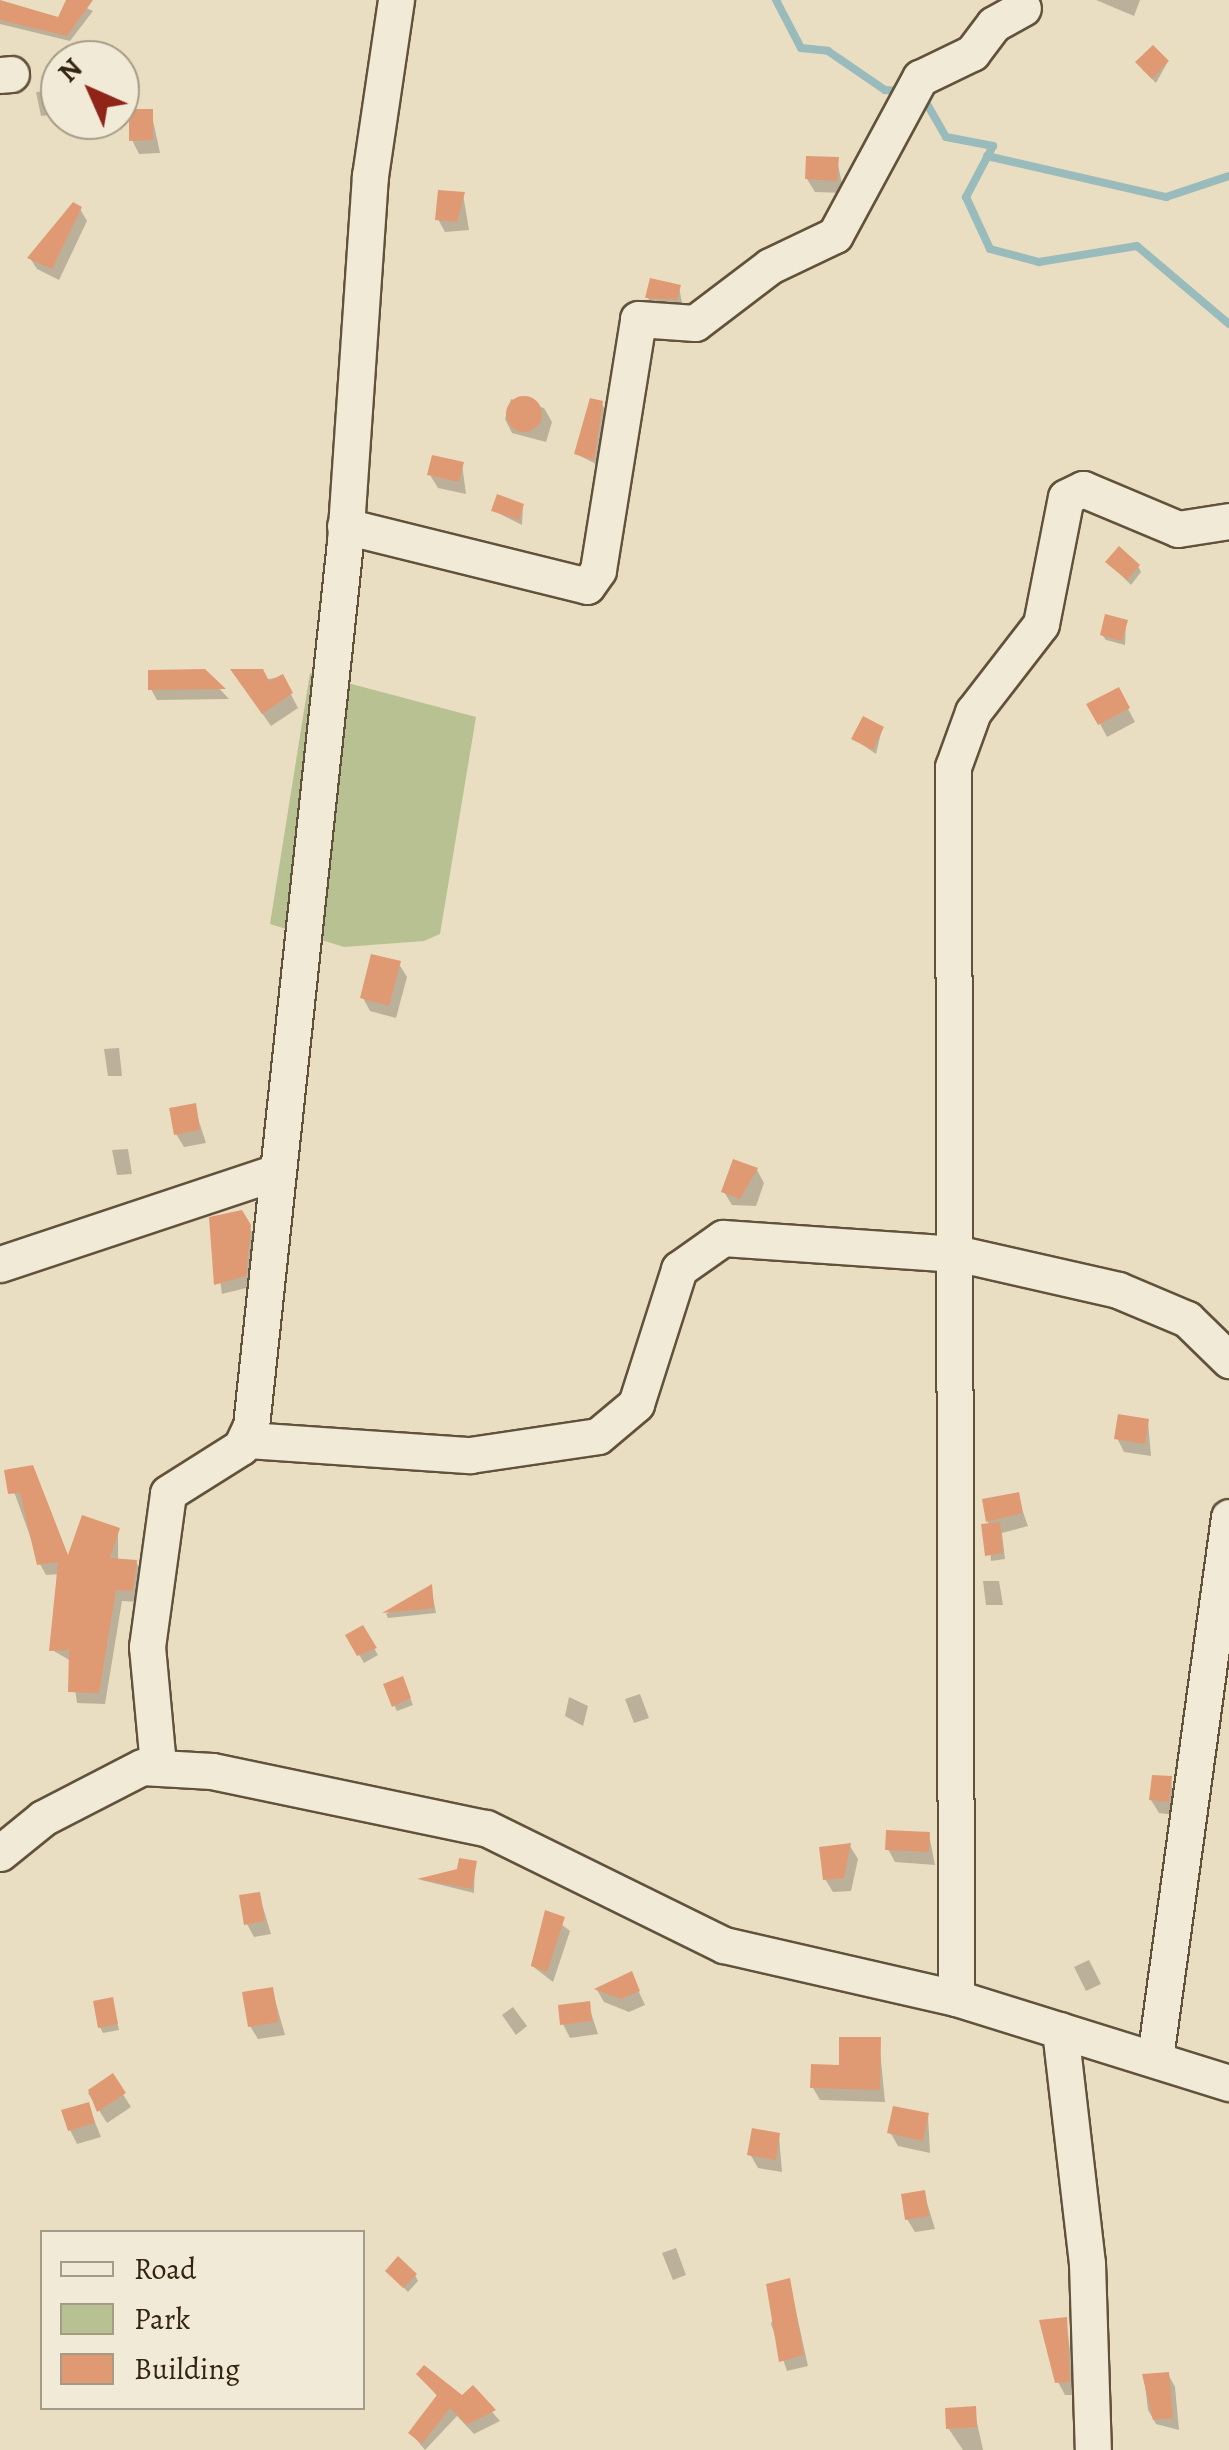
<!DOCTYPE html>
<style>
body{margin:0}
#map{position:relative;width:1229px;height:2450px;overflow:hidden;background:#eadec2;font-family:Alegreya,serif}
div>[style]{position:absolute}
.green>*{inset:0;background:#b8c192}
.shadow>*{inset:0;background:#0003}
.stream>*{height:8px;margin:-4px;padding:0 4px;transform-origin:4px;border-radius:4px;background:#9abbbb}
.building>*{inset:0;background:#e09a73}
.round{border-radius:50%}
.roads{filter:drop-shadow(2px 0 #62523b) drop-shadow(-2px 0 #62523b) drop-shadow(0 2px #62523b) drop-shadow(0 -2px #62523b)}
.minor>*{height:35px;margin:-17.5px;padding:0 17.5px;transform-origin:17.5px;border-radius:17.5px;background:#f1ead7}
span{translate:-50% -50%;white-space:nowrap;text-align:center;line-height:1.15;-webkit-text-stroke:9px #f1ead7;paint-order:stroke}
.legend{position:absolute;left:40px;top:2230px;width:325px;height:180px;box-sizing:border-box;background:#f1ead7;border:2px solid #a69b87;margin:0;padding:12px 18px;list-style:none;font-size:30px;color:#35240e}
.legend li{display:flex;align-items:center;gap:20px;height:50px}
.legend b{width:50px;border:2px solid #a69b87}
.north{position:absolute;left:40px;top:40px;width:100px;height:100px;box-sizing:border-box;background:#f1ead7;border:2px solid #a69b87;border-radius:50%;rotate:315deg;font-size:28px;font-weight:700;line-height:40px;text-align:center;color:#35240e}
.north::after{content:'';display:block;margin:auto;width:35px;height:45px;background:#8f2418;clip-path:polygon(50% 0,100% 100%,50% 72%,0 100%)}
</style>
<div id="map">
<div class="green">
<div style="clip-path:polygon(310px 673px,476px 717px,440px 934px,424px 941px,344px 947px,270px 924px)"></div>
</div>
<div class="shadow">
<div style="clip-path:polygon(69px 0,93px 11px,70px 41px,0 24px,0 3px,60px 20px)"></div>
<div style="clip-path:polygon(1096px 0,1140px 0,1134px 16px)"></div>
<div style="clip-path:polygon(1167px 63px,1156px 83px,1142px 69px)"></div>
<div style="clip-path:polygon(54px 90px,59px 114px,41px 116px,36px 92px)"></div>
<div style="clip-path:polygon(151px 111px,160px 153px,139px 154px,132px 140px)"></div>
<div style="clip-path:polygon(837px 160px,844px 193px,815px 192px,807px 179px)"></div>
<div style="clip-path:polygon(463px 194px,469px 230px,445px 232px,438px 219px)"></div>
<div style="clip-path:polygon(80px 209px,87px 221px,59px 280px,37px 269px,30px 258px)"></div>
<div style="clip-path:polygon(679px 287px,684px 313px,655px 311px,648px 298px)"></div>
<div style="clip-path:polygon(511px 399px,544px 408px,552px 422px,546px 442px,512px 433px,505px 419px)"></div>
<div style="clip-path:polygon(602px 404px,605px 410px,596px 464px,576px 454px)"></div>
<div style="clip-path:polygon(462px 464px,466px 494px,438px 488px,430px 475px)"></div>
<div style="clip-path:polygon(523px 506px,522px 525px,494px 511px)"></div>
<div style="clip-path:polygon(1108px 562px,1138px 566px,1141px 572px,1131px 585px)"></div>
<div style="clip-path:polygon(1126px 622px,1125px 645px,1106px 640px,1102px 635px)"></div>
<div style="clip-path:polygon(204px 672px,229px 699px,157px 700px,151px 689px)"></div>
<div style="clip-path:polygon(282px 677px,298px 708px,271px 726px,241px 683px)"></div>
<div style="clip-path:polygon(1118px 690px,1135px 722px,1107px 737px,1090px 705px)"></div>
<div style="clip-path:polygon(882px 729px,876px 754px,854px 739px)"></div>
<div style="clip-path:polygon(399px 964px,407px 977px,396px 1018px,370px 1011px,363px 998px)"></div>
<div style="clip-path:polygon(119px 1048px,122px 1076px,108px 1076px,104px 1049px)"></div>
<div style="clip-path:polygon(194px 1106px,206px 1143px,184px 1147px,176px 1134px)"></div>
<div style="clip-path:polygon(128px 1149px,132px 1174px,117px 1175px,112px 1150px)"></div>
<div style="clip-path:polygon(757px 1170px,764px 1183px,756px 1206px,732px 1205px,724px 1192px)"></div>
<div style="clip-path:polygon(241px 1212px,255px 1238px,250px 1287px,222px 1294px,211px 1219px)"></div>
<div style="clip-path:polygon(1148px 1421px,1151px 1456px,1124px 1452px,1117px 1438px)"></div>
<div style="clip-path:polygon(7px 1472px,69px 1559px,118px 1530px,118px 1562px,136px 1562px,143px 1574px,139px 1602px,122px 1601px,105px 1704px,77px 1703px,71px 1661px,52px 1650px,60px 1574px,46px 1575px,40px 1564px)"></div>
<div style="clip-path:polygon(1017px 1495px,1028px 1526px,1002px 1533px,1005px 1559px,991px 1561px,988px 1521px)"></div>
<div style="clip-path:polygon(983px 1581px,999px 1581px,1003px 1605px,986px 1605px)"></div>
<div style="clip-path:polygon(431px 1587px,436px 1613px,388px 1618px,386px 1614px)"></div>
<div style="clip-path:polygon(362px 1628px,378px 1655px,364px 1663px,348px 1636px)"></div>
<div style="clip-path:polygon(405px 1685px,413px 1705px,397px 1711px,394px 1705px)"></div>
<div style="clip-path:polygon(640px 1694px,649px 1718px,634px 1723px,625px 1699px)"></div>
<div style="clip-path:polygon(569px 1697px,588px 1706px,583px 1726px,565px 1716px)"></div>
<div style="clip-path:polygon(1171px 1779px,1175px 1815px,1159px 1813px,1151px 1800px)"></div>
<div style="clip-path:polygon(929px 1835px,935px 1865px,895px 1862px,888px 1849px)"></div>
<div style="clip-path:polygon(850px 1846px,858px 1859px,851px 1891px,833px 1892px,825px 1879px)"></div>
<div style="clip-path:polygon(475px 1864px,474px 1893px,421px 1880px,459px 1871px)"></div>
<div style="clip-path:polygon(259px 1894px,271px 1934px,254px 1937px,247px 1924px)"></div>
<div style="clip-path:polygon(547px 1913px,570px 1931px,553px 1982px,531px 1965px)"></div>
<div style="clip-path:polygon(1089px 1960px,1101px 1984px,1086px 1991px,1074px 1967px)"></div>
<div style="clip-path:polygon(631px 1975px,645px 2005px,629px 2012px,604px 2002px,597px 1990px)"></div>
<div style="clip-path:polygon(272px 1989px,285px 2035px,258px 2039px,250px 2026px)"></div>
<div style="clip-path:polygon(112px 2000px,119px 2030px,103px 2033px,100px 2027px)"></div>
<div style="clip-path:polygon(588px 2004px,598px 2034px,570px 2038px,563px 2024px)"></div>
<div style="clip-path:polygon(513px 2007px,527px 2026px,516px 2035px,502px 2015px)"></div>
<div style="clip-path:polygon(879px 2040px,885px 2102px,820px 2100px,813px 2088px)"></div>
<div style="clip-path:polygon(112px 2077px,131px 2107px,107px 2123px,88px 2093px)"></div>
<div style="clip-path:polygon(88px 2105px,101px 2137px,77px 2144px,70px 2130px)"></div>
<div style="clip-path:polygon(928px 2116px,930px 2153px,898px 2146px,890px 2132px)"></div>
<div style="clip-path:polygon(779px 2136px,782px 2172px,758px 2168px,750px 2154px)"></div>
<div style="clip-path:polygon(924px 2193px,935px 2229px,915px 2232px,907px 2219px)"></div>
<div style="clip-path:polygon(676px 2248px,686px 2275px,673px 2280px,662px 2253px)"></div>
<div style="clip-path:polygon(388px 2272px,415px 2275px,418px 2281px,408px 2292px)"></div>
<div style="clip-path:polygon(789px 2280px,808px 2366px,787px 2371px,771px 2324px)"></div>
<div style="clip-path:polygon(1066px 2320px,1076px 2395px,1065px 2395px,1058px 2382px)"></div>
<div style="clip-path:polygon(1168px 2374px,1175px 2387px,1179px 2430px,1156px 2424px,1148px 2410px,1144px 2377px)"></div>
<div style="clip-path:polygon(419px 2375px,463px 2398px,472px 2389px,500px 2421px,474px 2434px,457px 2416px,425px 2450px,411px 2433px,438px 2397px)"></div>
<div style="clip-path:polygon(974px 2409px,983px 2450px,963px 2450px,948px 2428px)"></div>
</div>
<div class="stream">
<div style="left:776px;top:0;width:54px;rotate:62.5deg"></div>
<div style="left:801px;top:48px;width:27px;rotate:6deg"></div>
<div style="left:828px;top:51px;width:69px;rotate:34.4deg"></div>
<div style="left:885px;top:90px;width:16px;rotate:4deg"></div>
<div style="left:923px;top:97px;width:46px;rotate:60.1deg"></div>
<div style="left:946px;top:137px;width:48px;rotate:10.8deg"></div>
<div style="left:993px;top:146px;width:58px;rotate:117.9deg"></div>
<div style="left:966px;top:197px;width:57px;rotate:65.2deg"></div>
<div style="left:990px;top:249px;width:51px;rotate:14.9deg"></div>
<div style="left:1039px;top:262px;width:99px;rotate:-9.3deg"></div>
<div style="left:1137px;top:246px;width:121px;rotate:40.3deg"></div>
<div style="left:987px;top:156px;width:184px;rotate:12.9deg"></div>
<div style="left:1166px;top:197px;width:66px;rotate:-18.4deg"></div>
</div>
<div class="building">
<div style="clip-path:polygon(0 0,58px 17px,66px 0,93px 0,67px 36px,0 20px)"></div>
<div style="clip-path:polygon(1153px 45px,1169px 61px,1152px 79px,1135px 62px)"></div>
<div style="clip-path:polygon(129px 109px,153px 109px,153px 140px,129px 141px)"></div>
<div style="clip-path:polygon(806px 156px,839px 157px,837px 181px,805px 179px)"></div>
<div style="clip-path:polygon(438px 190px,465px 192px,457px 222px,435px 220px)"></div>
<div style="clip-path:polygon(73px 202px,82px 207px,52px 269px,27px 258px)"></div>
<div style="clip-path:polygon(650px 278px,681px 285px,677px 300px,645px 298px)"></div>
<div class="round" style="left:506px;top:396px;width:36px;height:36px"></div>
<div style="clip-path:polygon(590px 398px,603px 401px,594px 460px,574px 454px)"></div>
<div style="clip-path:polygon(432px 455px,464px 462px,459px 482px,427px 475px)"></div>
<div style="clip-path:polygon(497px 494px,524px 504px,519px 520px,491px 511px)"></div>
<div style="clip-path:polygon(1119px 546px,1140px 565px,1127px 580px,1105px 562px)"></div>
<div style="clip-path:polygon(1105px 614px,1128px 620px,1122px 641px,1100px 635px)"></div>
<div style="clip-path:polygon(205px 669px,226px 689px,148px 690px,148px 670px)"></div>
<div style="clip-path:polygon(230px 669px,263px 669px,269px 681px,283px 674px,293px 693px,262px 714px)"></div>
<div style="clip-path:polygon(1119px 687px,1130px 708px,1098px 725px,1086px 704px)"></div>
<div style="clip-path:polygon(863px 716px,884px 727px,873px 750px,851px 739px)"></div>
<div style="clip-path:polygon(371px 954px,401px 961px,389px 1006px,360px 998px)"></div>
<div style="clip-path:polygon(196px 1103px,200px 1130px,174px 1135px,169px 1108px)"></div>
<div style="clip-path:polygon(733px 1159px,758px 1168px,740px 1199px,721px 1192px)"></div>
<div style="clip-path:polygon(242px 1210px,251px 1225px,246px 1276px,214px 1285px,209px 1217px)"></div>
<div style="clip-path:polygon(1118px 1414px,1149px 1419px,1145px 1444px,1114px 1439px)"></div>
<div style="clip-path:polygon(33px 1465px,68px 1555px,82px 1515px,120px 1528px,110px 1558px,137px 1560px,133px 1591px,116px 1590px,99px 1693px,68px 1692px,69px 1650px,49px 1651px,58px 1562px,37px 1565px,20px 1493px,8px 1494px,4px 1470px)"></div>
<div style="clip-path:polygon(1019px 1492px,1023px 1513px,986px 1522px,982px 1499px)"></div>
<div style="clip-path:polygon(1000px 1522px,1003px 1553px,985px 1556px,981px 1524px)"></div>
<div style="clip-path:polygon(432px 1584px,434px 1608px,382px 1613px)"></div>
<div style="clip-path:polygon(363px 1625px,377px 1648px,357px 1656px,345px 1635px)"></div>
<div style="clip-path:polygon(403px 1676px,411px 1698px,392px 1707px,383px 1684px)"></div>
<div style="clip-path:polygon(1152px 1775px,1172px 1776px,1169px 1802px,1149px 1800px)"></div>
<div style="clip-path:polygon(886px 1830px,930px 1832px,929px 1852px,885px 1850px)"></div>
<div style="clip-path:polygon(851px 1843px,844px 1878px,823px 1880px,819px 1847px)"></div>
<div style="clip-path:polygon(459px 1858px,477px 1861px,472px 1889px,417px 1879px,457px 1869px)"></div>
<div style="clip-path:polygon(260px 1892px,265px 1921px,244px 1925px,239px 1895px)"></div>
<div style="clip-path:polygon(545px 1910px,565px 1917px,547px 1972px,531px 1966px)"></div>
<div style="clip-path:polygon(632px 1971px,640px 1991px,621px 1999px,594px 1989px)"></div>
<div style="clip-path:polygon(273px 1987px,279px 2022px,248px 2027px,242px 1992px)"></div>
<div style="clip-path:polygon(113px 1997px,118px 2024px,98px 2028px,93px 2001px)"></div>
<div style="clip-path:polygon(590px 2001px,592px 2021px,560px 2025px,558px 2005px)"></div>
<div style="clip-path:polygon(839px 2037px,881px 2037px,880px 2090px,810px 2088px,811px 2064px,839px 2065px)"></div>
<div style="clip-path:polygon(113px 2073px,126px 2093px,97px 2112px,88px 2090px)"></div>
<div style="clip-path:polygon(89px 2102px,95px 2123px,68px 2131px,61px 2110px)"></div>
<div style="clip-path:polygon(893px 2106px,929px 2113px,923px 2141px,887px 2133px)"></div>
<div style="clip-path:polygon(752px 2128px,780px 2133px,776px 2160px,747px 2155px)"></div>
<div style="clip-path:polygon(925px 2190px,929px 2216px,905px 2220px,901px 2194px)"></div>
<div style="clip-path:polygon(398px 2256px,417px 2274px,403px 2288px,385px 2271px)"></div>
<div style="clip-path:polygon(790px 2278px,804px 2355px,779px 2362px,766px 2284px)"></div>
<div style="clip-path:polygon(1067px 2317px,1070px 2382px,1055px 2383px,1039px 2320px)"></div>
<div style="clip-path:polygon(424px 2365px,462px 2395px,473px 2385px,496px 2410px,467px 2425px,450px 2408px,422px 2444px,408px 2433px,437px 2395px,416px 2374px)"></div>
<div style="clip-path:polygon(1169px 2372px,1173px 2418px,1153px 2420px,1142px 2374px)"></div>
<div style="clip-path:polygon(976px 2406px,977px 2427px,946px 2429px,945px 2408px)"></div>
</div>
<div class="roads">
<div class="minor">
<div style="left:0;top:75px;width:11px;rotate:-5deg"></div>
<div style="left:345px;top:526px;width:249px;rotate:13.9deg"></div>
<div style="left:587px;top:586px;width:19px;rotate:-55deg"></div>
<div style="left:598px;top:570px;width:254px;rotate:-80.9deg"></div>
<div style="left:638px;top:319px;width:57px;rotate:4deg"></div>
<div style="left:695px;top:323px;width:94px;rotate:-37.2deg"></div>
<div style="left:770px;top:266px;width:72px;rotate:-25.5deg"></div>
<div style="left:835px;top:235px;width:179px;rotate:-61.6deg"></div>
<div style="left:920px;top:78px;width:58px;rotate:-25.7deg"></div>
<div style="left:972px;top:53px;width:36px;rotate:-53deg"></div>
<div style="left:994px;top:24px;width:33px;rotate:-29deg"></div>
<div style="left:0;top:1264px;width:291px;rotate:-18.4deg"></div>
<div style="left:248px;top:1440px;width:223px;rotate:3.9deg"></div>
<div style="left:470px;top:1455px;width:129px;rotate:-8.4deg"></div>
<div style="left:598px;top:1436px;width:50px;rotate:-40.1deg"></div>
<div style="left:636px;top:1404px;width:142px;rotate:-72.3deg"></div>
<div style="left:679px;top:1269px;width:54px;rotate:-35.2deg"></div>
<div style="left:723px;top:1238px;width:238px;rotate:3.9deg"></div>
<div style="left:960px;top:1254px;width:162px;rotate:12.8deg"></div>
<div style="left:1118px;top:1290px;width:75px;rotate:22.8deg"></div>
<div style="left:1187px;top:1319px;width:59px;rotate:44.3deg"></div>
<div style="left:158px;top:1765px;width:119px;rotate:-95.3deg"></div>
<div style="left:147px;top:1647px;width:155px;rotate:-82.2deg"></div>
<div style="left:168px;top:1493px;width:86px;rotate:-32.2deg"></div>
<div style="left:241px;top:1447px;width:23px;rotate:-65deg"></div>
<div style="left:251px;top:1426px;width:889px;rotate:-83.93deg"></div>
<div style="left:345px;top:542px;width:367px;rotate:-86.1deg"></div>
<div style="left:370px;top:176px;width:178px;rotate:-81.6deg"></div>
<div style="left:0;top:1853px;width:55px;rotate:-39.1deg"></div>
<div style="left:43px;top:1818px;width:111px;rotate:-27.3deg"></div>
<div style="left:142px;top:1767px;width:70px;rotate:3.3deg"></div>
<div style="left:212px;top:1771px;width:280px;rotate:11.8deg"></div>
<div style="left:486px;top:1828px;width:265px;rotate:26.2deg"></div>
<div style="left:724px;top:1945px;width:238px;rotate:12.9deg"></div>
<div style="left:956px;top:1998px;width:286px;rotate:17.3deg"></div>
<div style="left:956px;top:1998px;width:1231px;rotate:-90.14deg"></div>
<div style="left:953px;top:767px;width:59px;rotate:-70deg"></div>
<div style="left:973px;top:712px;width:111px;rotate:-52.3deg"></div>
<div style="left:1041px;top:624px;width:129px;rotate:-78.9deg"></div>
<div style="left:1066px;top:497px;width:19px;rotate:-25deg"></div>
<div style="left:1083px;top:489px;width:103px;rotate:22.8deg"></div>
<div style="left:1178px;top:529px;width:52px;rotate:-8.9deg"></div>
<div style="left:1060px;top:2030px;width:235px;rotate:83.4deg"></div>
<div style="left:1087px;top:2263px;width:187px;rotate:88.2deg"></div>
<div style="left:1155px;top:2058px;width:546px;rotate:-82.21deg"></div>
</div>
</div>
<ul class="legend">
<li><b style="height:12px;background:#f1ead7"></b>Road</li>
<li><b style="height:28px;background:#b8c192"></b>Park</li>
<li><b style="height:28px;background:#e09a73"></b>Building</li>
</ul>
<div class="north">N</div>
</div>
